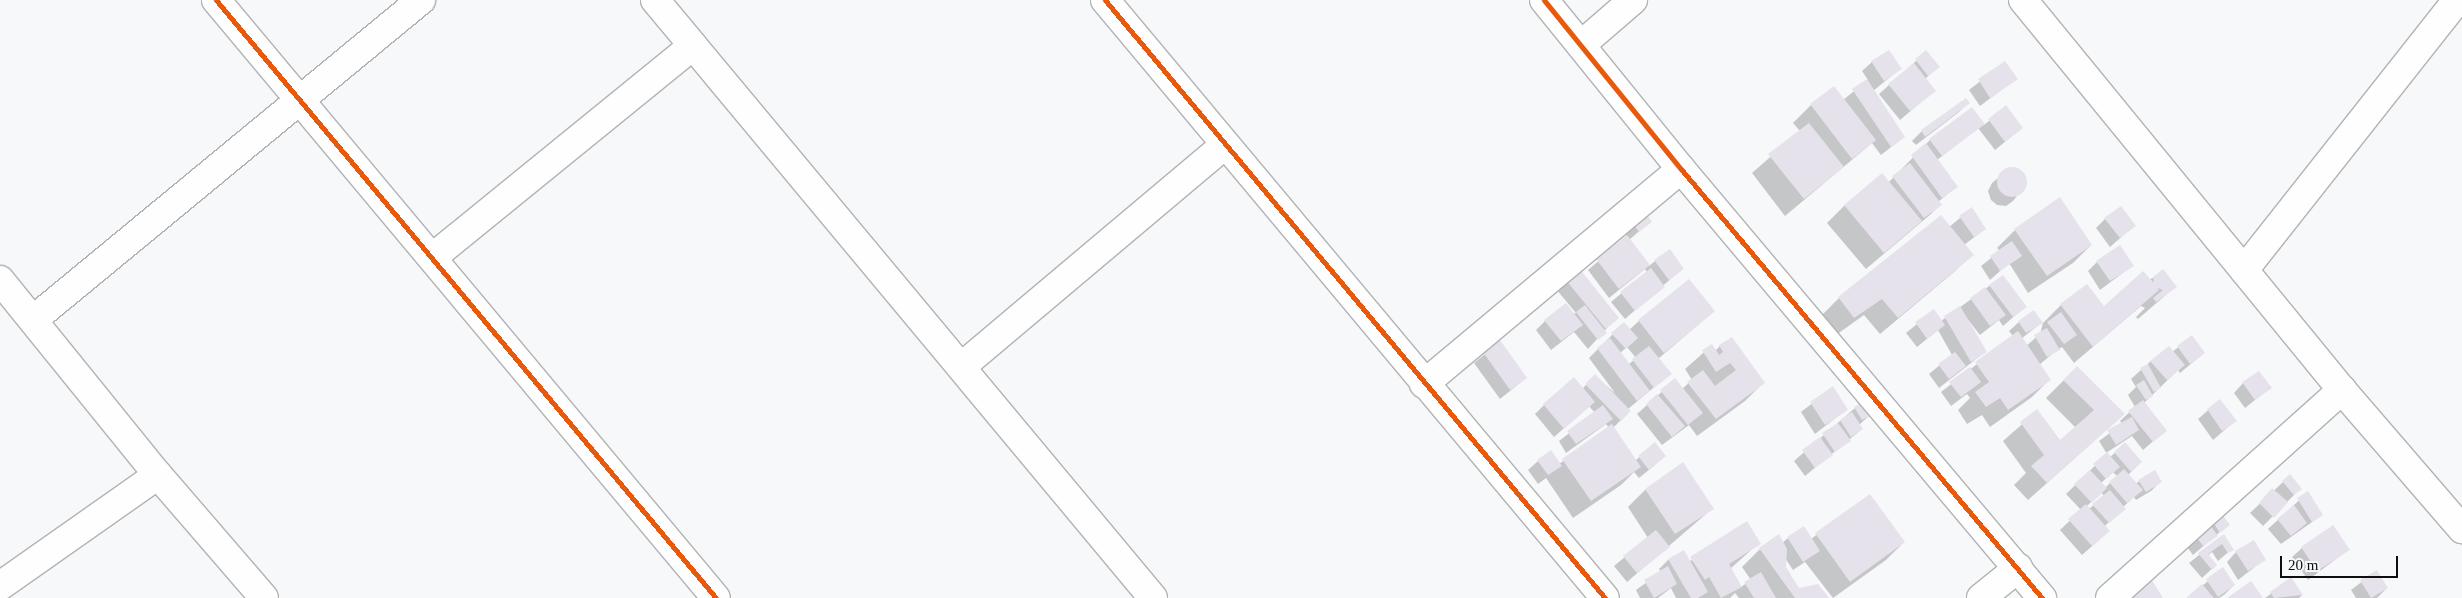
<!DOCTYPE html>
<style>
body{margin:0}
#map{position:relative;width:2462px;height:598px;overflow:hidden;background:#f7f8f9;font-family:Georgia,serif}
div>[style]{position:absolute}
.shadow>*{inset:0;background:#0003}
.building>*{inset:0;background:#e6e2eb}
.round{border-radius:50%}
.roads{filter:drop-shadow(1px 0 #b2b3b4) drop-shadow(-1px 0 #b2b3b4) drop-shadow(0 1px #b2b3b4) drop-shadow(0 -1px #b2b3b4)}
.street>*{height:28px;margin:-14px;padding:0 14px;transform-origin:14px;border-radius:14px;background:#fefefe}
.cycleway>*{height:5px;margin:-2.5px;padding:0 2.5px;transform-origin:2.5px;border-radius:2.5px;background:#e8590c}
span{translate:-50% -50%;white-space:nowrap;text-align:center;line-height:1.15;-webkit-text-stroke:4.5px #f6f8fa;paint-order:stroke}
.scale{position:absolute;left:2280px;top:556px;width:118px;height:22px;box-sizing:border-box;border:2px solid #0e0e0f;border-top:0;padding-left:6px;font-size:15px;line-height:18px;white-space:nowrap;color:#0e0e0f;-webkit-text-stroke:4px #f6f8fa;paint-order:stroke}
</style>
<div id="map">
<div class="shadow">
<div style="clip-path:polygon(1926px 52px,1938px 67px,1925px 79px,1934px 91px,1900px 120px,1879px 94px)"></div>
<div style="clip-path:polygon(1872px 62px,1900px 69px,1873px 91px,1904px 137px,1881px 155px,1872px 143px,1785px 216px,1752px 173px,1800px 131px,1793px 123px,1811px 105px,1843px 100px,1868px 80px,1862px 71px)"></div>
<div style="clip-path:polygon(2005px 62px,2016px 79px,1980px 106px,1969px 90px)"></div>
<div style="clip-path:polygon(1968px 103px,1959px 112px,1916px 145px,1912px 141px,1922px 131px)"></div>
<div style="clip-path:polygon(2006px 107px,2022px 128px,1995px 150px,1978px 128px,1937px 160px,1956px 187px,1938px 202px,1940px 205px,1931px 214px,1866px 269px,1827px 223px,1845px 205px,1888px 183px,1930px 140px,1984px 125px)"></div>
<div style="clip-path:polygon(2009px 169px,2017px 169px,2024px 175px,2027px 183px,2013px 201px,2006px 206px,1997px 205px,1991px 200px,1988px 191px,1992px 183px)"></div>
<div style="clip-path:polygon(1971px 209px,1985px 229px,1964px 245px,1972px 255px,1954px 272px,1880px 334px,1864px 315px,1836px 335px,1821px 316px,1839px 298px,1949px 227px)"></div>
<div style="clip-path:polygon(2105px 219px,2134px 226px,2110px 247px,2096px 228px)"></div>
<div style="clip-path:polygon(1615px 220px,1650px 222px,1629px 240px,1649px 266px,1655px 261px,1682px 269px,1625px 319px,1611px 302px,1647px 272px,1645px 269px,1609px 298px,1588px 270px,1627px 237px)"></div>
<div style="clip-path:polygon(2015px 230px,2091px 245px,2073px 263px,2028px 293px,2009px 263px,1990px 280px,1981px 266px,2000px 251px,1997px 248px)"></div>
<div style="clip-path:polygon(2097px 262px,2132px 266px,2100px 290px,2088px 271px)"></div>
<div style="clip-path:polygon(1578px 269px,1608px 327px,1588px 349px,1574px 332px,1551px 350px,1536px 330px,1545px 321px,1576px 313px,1556px 289px)"></div>
<div style="clip-path:polygon(2003px 276px,2025px 307px,2003px 326px,1999px 320px,1980px 335px,1962px 312px,1985px 352px,1939px 388px,1929px 374px,1952px 355px,1938px 330px,1917px 347px,1906px 333px,1933px 311px,1941px 321px)"></div>
<div style="clip-path:polygon(2154px 277px,2175px 287px,2138px 319px,2136px 317px,2145px 308px,2141px 306px,2074px 363px,2062px 347px,2057px 350px,2039px 365px,2049px 380px,2032px 397px,1990px 427px,1982px 415px,1967px 424px,1958px 410px,1970px 398px,1967px 394px,1951px 406px,1941px 392px,2013px 336px,2009px 331px,2019px 322px,2041px 323px,2021px 339px,2026px 346px,2040px 334px,2043px 323px,2061px 305px,2104px 307px)"></div>
<div style="clip-path:polygon(evenodd,1714px 311px,1658px 359px,1670px 374px,1628px 409px,1630px 411px,1613px 428px,1635px 461px,1654px 444px,1655px 465px,1639px 478px,1634px 472px,1621px 485px,1573px 518px,1546px 478px,1538px 484px,1528px 470px,1538px 461px,1559px 464px,1609px 428px,1606px 424px,1566px 453px,1559px 441px,1595px 413px,1589px 406px,1554px 437px,1535px 414px,1544px 405px,1582px 389px,1595px 376px,1615px 393px,1589px 358px,1623px 324px,1629px 330px,1639px 321px,1714px 311px,1627px 347px,1636px 358px,1628px 365px,1620px 353px,1627px 347px)"></div>
<div style="clip-path:polygon(evenodd,2192px 337px,2204px 353px,2180px 373px,2178px 370px,2144px 403px,2166px 430px,2143px 450px,2132px 436px,2106px 453px,2110px 457px,2125px 444px,2141px 462px,2128px 475px,2136px 484px,2139px 481px,2160px 482px,2151px 491px,2136px 500px,2134px 497px,2123px 507px,2105px 526px,2099px 540px,2082px 555px,2060px 530px,2081px 510px,2066px 494px,2107px 454px,2099px 441px,2122px 424px,2120px 421px,2135px 407px,2128px 395px,2136px 387px,2131px 379px,2151px 361px,2172px 352px,2192px 337px,2113px 472px,2117px 476px,2105px 488px,2101px 483px,2113px 472px,2192px 337px,2101px 492px,2104px 496px,2089px 509px,2087px 506px,2101px 492px)"></div>
<div style="clip-path:polygon(1500px 342px,1526px 378px,1500px 399px,1474px 363px)"></div>
<div style="clip-path:polygon(1711px 346px,1715px 351px,1720px 346px,1763px 383px,1745px 401px,1697px 436px,1689px 425px,1662px 445px,1637px 414px,1675px 380px,1682px 389px,1692px 380px,1685px 369px)"></div>
<div style="clip-path:polygon(2077px 367px,2105px 431px,2028px 500px,2014px 485px,2026px 473px,2003px 441px,2037px 411px,2060px 442px,2076px 428px,2046px 398px)"></div>
<div style="clip-path:polygon(2243px 383px,2270px 388px,2245px 408px,2234px 393px)"></div>
<div style="clip-path:polygon(1832px 388px,1847px 409px,1815px 434px,1801px 412px)"></div>
<div style="clip-path:polygon(2220px 400px,2235px 421px,2213px 440px,2198px 419px)"></div>
<div style="clip-path:polygon(1855px 408px,1872px 413px,1859px 425px,1862px 429px,1805px 476px,1794px 461px)"></div>
<div style="clip-path:polygon(1683px 464px,1713px 508px,1627px 582px,1614px 566px,1648px 538px,1628px 507px,1645px 490px)"></div>
<div style="clip-path:polygon(2283px 482px,2300px 489px,2263px 526px,2250px 513px)"></div>
<div style="clip-path:polygon(2307px 493px,2322px 515px,2281px 544px,2268px 529px)"></div>
<div style="clip-path:polygon(1870px 495px,1904px 542px,1886px 560px,1833px 598px,1805px 562px,1793px 570px,1785px 558px,1784px 567px,1799px 590px,1828px 598px,1739px 598px,1735px 593px,1730px 598px,1676px 598px,1671px 588px,1658px 598px,1640px 598px,1636px 590px,1661px 572px,1659px 569px,1668px 560px,1689px 561px,1759px 543px,1730px 569px,1741px 587px,1751px 580px,1742px 567px,1760px 549px,1782px 543px,1788px 538px,1811px 539px)"></div>
<div style="clip-path:polygon(2210px 517px,2228px 525px,2193px 555px,2184px 543px)"></div>
<div style="clip-path:polygon(2223px 536px,2232px 549px,2218px 561px,2212px 552px,2207px 556px,2216px 565px,2202px 578px,2189px 563px)"></div>
<div style="clip-path:polygon(2302px 548px,2348px 550px,2308px 580px,2292px 557px)"></div>
<div style="clip-path:polygon(2236px 552px,2265px 559px,2238px 580px,2227px 562px)"></div>
<div style="clip-path:polygon(2223px 569px,2234px 585px,2224px 595px,2219px 598px,2187px 598px)"></div>
<div style="clip-path:polygon(2376px 571px,2387px 588px,2377px 598px,2356px 598px,2351px 590px)"></div>
<div style="clip-path:polygon(2291px 579px,2302px 595px,2299px 598px,2265px 598px)"></div>
</div>
<div class="building">
<div style="clip-path:polygon(1889px 50px,1902px 69px,1884px 81px,1871px 61px)"></div>
<div style="clip-path:polygon(1926px 50px,1940px 67px,1928px 76px,1915px 59px)"></div>
<div style="clip-path:polygon(2005px 61px,2018px 79px,1990px 98px,1978px 79px)"></div>
<div style="clip-path:polygon(1914px 63px,1936px 91px,1910px 111px,1888px 84px)"></div>
<div style="clip-path:polygon(1867px 79px,1905px 137px,1891px 147px,1852px 89px)"></div>
<div style="clip-path:polygon(1834px 86px,1876px 140px,1852px 159px,1810px 104px)"></div>
<div style="clip-path:polygon(1966px 98px,1970px 103px,1925px 137px,1921px 130px)"></div>
<div style="clip-path:polygon(2006px 105px,2023px 128px,2005px 142px,1988px 119px)"></div>
<div style="clip-path:polygon(1972px 107px,1985px 124px,1942px 156px,1929px 139px)"></div>
<div style="clip-path:polygon(1809px 123px,1844px 167px,1804px 199px,1768px 154px)"></div>
<div style="clip-path:polygon(1926px 143px,1958px 187px,1942px 198px,1911px 155px)"></div>
<div style="clip-path:polygon(1910px 163px,1942px 205px,1924px 218px,1892px 176px)"></div>
<div class="round" style="left:1997px;top:167px;width:30px;height:30px"></div>
<div style="clip-path:polygon(1882px 173px,1922px 221px,1884px 253px,1844px 205px)"></div>
<div style="clip-path:polygon(2060px 197px,2092px 245px,2047px 276px,2014px 229px)"></div>
<div style="clip-path:polygon(1637px 200px,1652px 222px,1639px 232px,1624px 210px)"></div>
<div style="clip-path:polygon(2121px 206px,2136px 226px,2120px 238px,2104px 218px)"></div>
<div style="clip-path:polygon(1972px 207px,1986px 229px,1974px 237px,1959px 216px)"></div>
<div style="clip-path:polygon(1941px 215px,1974px 255px,1898px 318px,1882px 299px,1854px 318px,1838px 297px)"></div>
<div style="clip-path:polygon(1627px 235px,1650px 265px,1619px 289px,1596px 259px)"></div>
<div style="clip-path:polygon(2012px 241px,2022px 256px,2000px 271px,1990px 256px)"></div>
<div style="clip-path:polygon(2120px 245px,2134px 266px,2110px 281px,2096px 261px)"></div>
<div style="clip-path:polygon(1670px 249px,1684px 269px,1669px 280px,1654px 260px)"></div>
<div style="clip-path:polygon(1579px 268px,1619px 318px,1606px 329px,1565px 279px)"></div>
<div style="clip-path:polygon(1651px 268px,1665px 287px,1635px 311px,1620px 292px)"></div>
<div style="clip-path:polygon(2163px 269px,2177px 287px,2156px 302px,2153px 298px,2163px 290px,2157px 288px,2159px 290px,2093px 347px,2060px 304px,2087px 284px,2104px 306px,2143px 271px,2154px 283px,2153px 277px)"></div>
<div style="clip-path:polygon(2003px 275px,2027px 307px,2013px 317px,1989px 285px)"></div>
<div style="clip-path:polygon(1689px 279px,1715px 311px,1664px 353px,1638px 320px)"></div>
<div style="clip-path:polygon(1985px 287px,2006px 315px,1990px 326px,1970px 298px)"></div>
<div style="clip-path:polygon(1566px 303px,1583px 325px,1561px 341px,1544px 320px)"></div>
<div style="clip-path:polygon(1585px 305px,1607px 333px,1598px 340px,1576px 312px)"></div>
<div style="clip-path:polygon(1960px 306px,1987px 352px,1971px 362px,1944px 316px)"></div>
<div style="clip-path:polygon(1934px 309px,1945px 325px,1927px 339px,1915px 322px)"></div>
<div style="clip-path:polygon(2034px 310px,2043px 323px,2026px 333px,2018px 321px)"></div>
<div style="clip-path:polygon(2061px 312px,2077px 335px,2064px 344px,2047px 322px)"></div>
<div style="clip-path:polygon(1624px 322px,1638px 338px,1626px 349px,1611px 333px)"></div>
<div style="clip-path:polygon(2047px 328px,2060px 350px,2047px 357px,2034px 335px)"></div>
<div style="clip-path:polygon(2018px 331px,2051px 380px,2008px 410px,2000px 398px,1986px 407px,1975px 392px,1989px 382px,1975px 362px)"></div>
<div style="clip-path:polygon(2192px 335px,2205px 353px,2190px 364px,2177px 346px)"></div>
<div style="clip-path:polygon(1732px 337px,1765px 383px,1716px 419px,1687px 382px,1703px 370px,1715px 386px,1736px 370px,1730px 363px,1716px 372px,1702px 350px,1712px 344px,1719px 355px,1723px 352px,1719px 345px)"></div>
<div style="clip-path:polygon(1610px 338px,1650px 391px,1637px 401px,1597px 348px)"></div>
<div style="clip-path:polygon(1500px 340px,1527px 378px,1510px 390px,1483px 352px)"></div>
<div style="clip-path:polygon(1649px 346px,1672px 374px,1654px 388px,1632px 359px)"></div>
<div style="clip-path:polygon(2169px 346px,2185px 365px,2167px 380px,2150px 361px)"></div>
<div style="clip-path:polygon(1955px 352px,1966px 366px,1949px 379px,1938px 364px)"></div>
<div style="clip-path:polygon(2148px 364px,2161px 388px,2154px 392px,2140px 368px)"></div>
<div style="clip-path:polygon(2077px 366px,2125px 414px,2047px 483px,2031px 466px,2044px 455px,2020px 422px,2037px 409px,2060px 440px,2094px 410px,2063px 380px)"></div>
<div style="clip-path:polygon(1970px 367px,1981px 382px,1961px 397px,1949px 382px)"></div>
<div style="clip-path:polygon(2259px 371px,2272px 388px,2255px 400px,2242px 382px)"></div>
<div style="clip-path:polygon(1595px 374px,1631px 411px,1621px 421px,1585px 384px)"></div>
<div style="clip-path:polygon(1574px 377px,1595px 402px,1564px 429px,1543px 404px)"></div>
<div style="clip-path:polygon(1675px 378px,1703px 413px,1688px 425px,1660px 390px)"></div>
<div style="clip-path:polygon(2144px 380px,2153px 396px,2146px 400px,2136px 385px)"></div>
<div style="clip-path:polygon(1833px 386px,1848px 410px,1825px 425px,1810px 402px)"></div>
<div style="clip-path:polygon(1657px 394px,1685px 426px,1672px 437px,1646px 404px)"></div>
<div style="clip-path:polygon(2220px 399px,2237px 421px,2222px 431px,2207px 409px)"></div>
<div style="clip-path:polygon(1865px 400px,1873px 414px,1862px 420px,1854px 407px)"></div>
<div style="clip-path:polygon(2143px 400px,2167px 431px,2153px 442px,2128px 411px)"></div>
<div style="clip-path:polygon(1603px 405px,1613px 419px,1576px 444px,1567px 431px)"></div>
<div style="clip-path:polygon(1852px 412px,1863px 429px,1851px 437px,1840px 420px)"></div>
<div style="clip-path:polygon(2132px 417px,2139px 430px,2116px 445px,2107px 430px)"></div>
<div style="clip-path:polygon(1838px 423px,1851px 441px,1835px 452px,1822px 433px)"></div>
<div style="clip-path:polygon(1612px 424px,1641px 467px,1591px 501px,1562px 459px)"></div>
<div style="clip-path:polygon(1820px 437px,1833px 455px,1815px 468px,1802px 450px)"></div>
<div style="clip-path:polygon(1655px 442px,1666px 456px,1649px 470px,1638px 456px)"></div>
<div style="clip-path:polygon(2125px 442px,2142px 462px,2131px 472px,2114px 452px)"></div>
<div style="clip-path:polygon(1551px 450px,1562px 466px,1548px 475px,1537px 460px)"></div>
<div style="clip-path:polygon(2107px 452px,2120px 467px,2106px 479px,2093px 464px)"></div>
<div style="clip-path:polygon(1683px 462px,1714px 509px,1675px 534px,1645px 489px)"></div>
<div style="clip-path:polygon(2124px 469px,2143px 490px,2127px 503px,2109px 482px)"></div>
<div style="clip-path:polygon(2090px 470px,2107px 488px,2092px 503px,2074px 484px)"></div>
<div style="clip-path:polygon(2155px 470px,2162px 482px,2146px 492px,2138px 480px)"></div>
<div style="clip-path:polygon(2290px 474px,2302px 489px,2294px 495px,2282px 481px)"></div>
<div style="clip-path:polygon(2272px 488px,2288px 502px,2274px 518px,2259px 503px)"></div>
<div style="clip-path:polygon(2110px 490px,2126px 509px,2109px 523px,2092px 504px)"></div>
<div style="clip-path:polygon(2308px 491px,2323px 515px,2312px 522px,2297px 498px)"></div>
<div style="clip-path:polygon(1870px 494px,1905px 542px,1850px 582px,1815px 533px)"></div>
<div style="clip-path:polygon(2086px 504px,2110px 531px,2092px 546px,2068px 519px)"></div>
<div style="clip-path:polygon(2294px 505px,2307px 523px,2291px 536px,2277px 519px)"></div>
<div style="clip-path:polygon(2219px 510px,2230px 525px,2220px 533px,2209px 516px)"></div>
<div style="clip-path:polygon(1747px 521px,1761px 544px,1729px 564px,1742px 587px,1721px 598px,1709px 577px,1705px 580px,1690px 557px)"></div>
<div style="clip-path:polygon(2207px 521px,2218px 536px,2203px 546px,2193px 532px)"></div>
<div style="clip-path:polygon(2333px 525px,2350px 550px,2317px 571px,2301px 547px)"></div>
<div style="clip-path:polygon(1804px 526px,1820px 551px,1803px 562px,1787px 537px)"></div>
<div style="clip-path:polygon(1656px 530px,1670px 547px,1637px 573px,1623px 556px)"></div>
<div style="clip-path:polygon(1779px 534px,1787px 549px,1786px 567px,1799px 588px,1818px 584px,1829px 598px,1795px 598px,1759px 548px)"></div>
<div style="clip-path:polygon(2224px 534px,2234px 550px,2228px 553px,2222px 544px,2208px 554px,2217px 565px,2212px 570px,2198px 553px)"></div>
<div style="clip-path:polygon(2254px 540px,2266px 560px,2248px 571px,2235px 551px)"></div>
<div style="clip-path:polygon(1684px 550px,1708px 592px,1698px 598px,1691px 598px,1668px 559px)"></div>
<div style="clip-path:polygon(1668px 566px,1677px 584px,1654px 598px,1644px 580px)"></div>
<div style="clip-path:polygon(2223px 567px,2235px 585px,2218px 597px,2206px 579px)"></div>
<div style="clip-path:polygon(2377px 570px,2388px 588px,2371px 598px,2360px 580px)"></div>
<div style="clip-path:polygon(1761px 572px,1776px 598px,1754px 598px,1744px 582px)"></div>
<div style="clip-path:polygon(2148px 574px,2163px 598px,2127px 598px)"></div>
<div style="clip-path:polygon(2291px 577px,2303px 595px,2274px 598px,2270px 592px)"></div>
<div style="clip-path:polygon(2251px 581px,2263px 598px,2227px 598px)"></div>
<div style="clip-path:polygon(2202px 584px,2214px 598px,2188px 598px,2187px 597px)"></div>
</div>
<div class="roads">
<div class="street">
<div style="left:216px;top:0;width:779px;rotate:50.1deg"></div>
<div style="left:655px;top:0;width:778px;rotate:50.21deg"></div>
<div style="left:1105px;top:0;width:779px;rotate:50.1deg"></div>
<div style="left:1544px;top:0;width:218px;rotate:51deg"></div>
<div style="left:1681px;top:169px;width:561px;rotate:49.92deg"></div>
<div style="left:2023px;top:0;width:504px;rotate:50.72deg"></div>
<div style="left:2342px;top:390px;width:184px;rotate:49.2deg"></div>
<div style="left:1581px;top:45px;width:69px;rotate:-40.9deg"></div>
<div style="left:433px;top:257px;width:335px;rotate:-39.1deg"></div>
<div style="left:2244px;top:270px;width:344px;rotate:-51.7deg"></div>
<div style="left:0;top:280px;width:251px;rotate:51deg"></div>
<div style="left:158px;top:475px;width:162px;rotate:49.2deg"></div>
<div style="left:33px;top:320px;width:503px;rotate:-39.51deg"></div>
<div style="left:961px;top:367px;width:345px;rotate:-40.1deg"></div>
<div style="left:1424px;top:384px;width:335px;rotate:-39.9deg"></div>
<div style="left:0;top:586px;width:193px;rotate:-35.1deg"></div>
<div style="left:1981px;top:598px;width:48px;rotate:-39deg"></div>
<div style="left:2110px;top:598px;width:312px;rotate:-41.9deg"></div>
</div>
</div>
<div class="cycleway">
<div style="left:216px;top:0;width:779px;rotate:50.1deg"></div>
<div style="left:1105px;top:0;width:779px;rotate:50.1deg"></div>
<div style="left:1544px;top:0;width:218px;rotate:51deg"></div>
<div style="left:1681px;top:169px;width:561px;rotate:49.92deg"></div>
</div>
<div class="scale">20 m</div>
</div>
